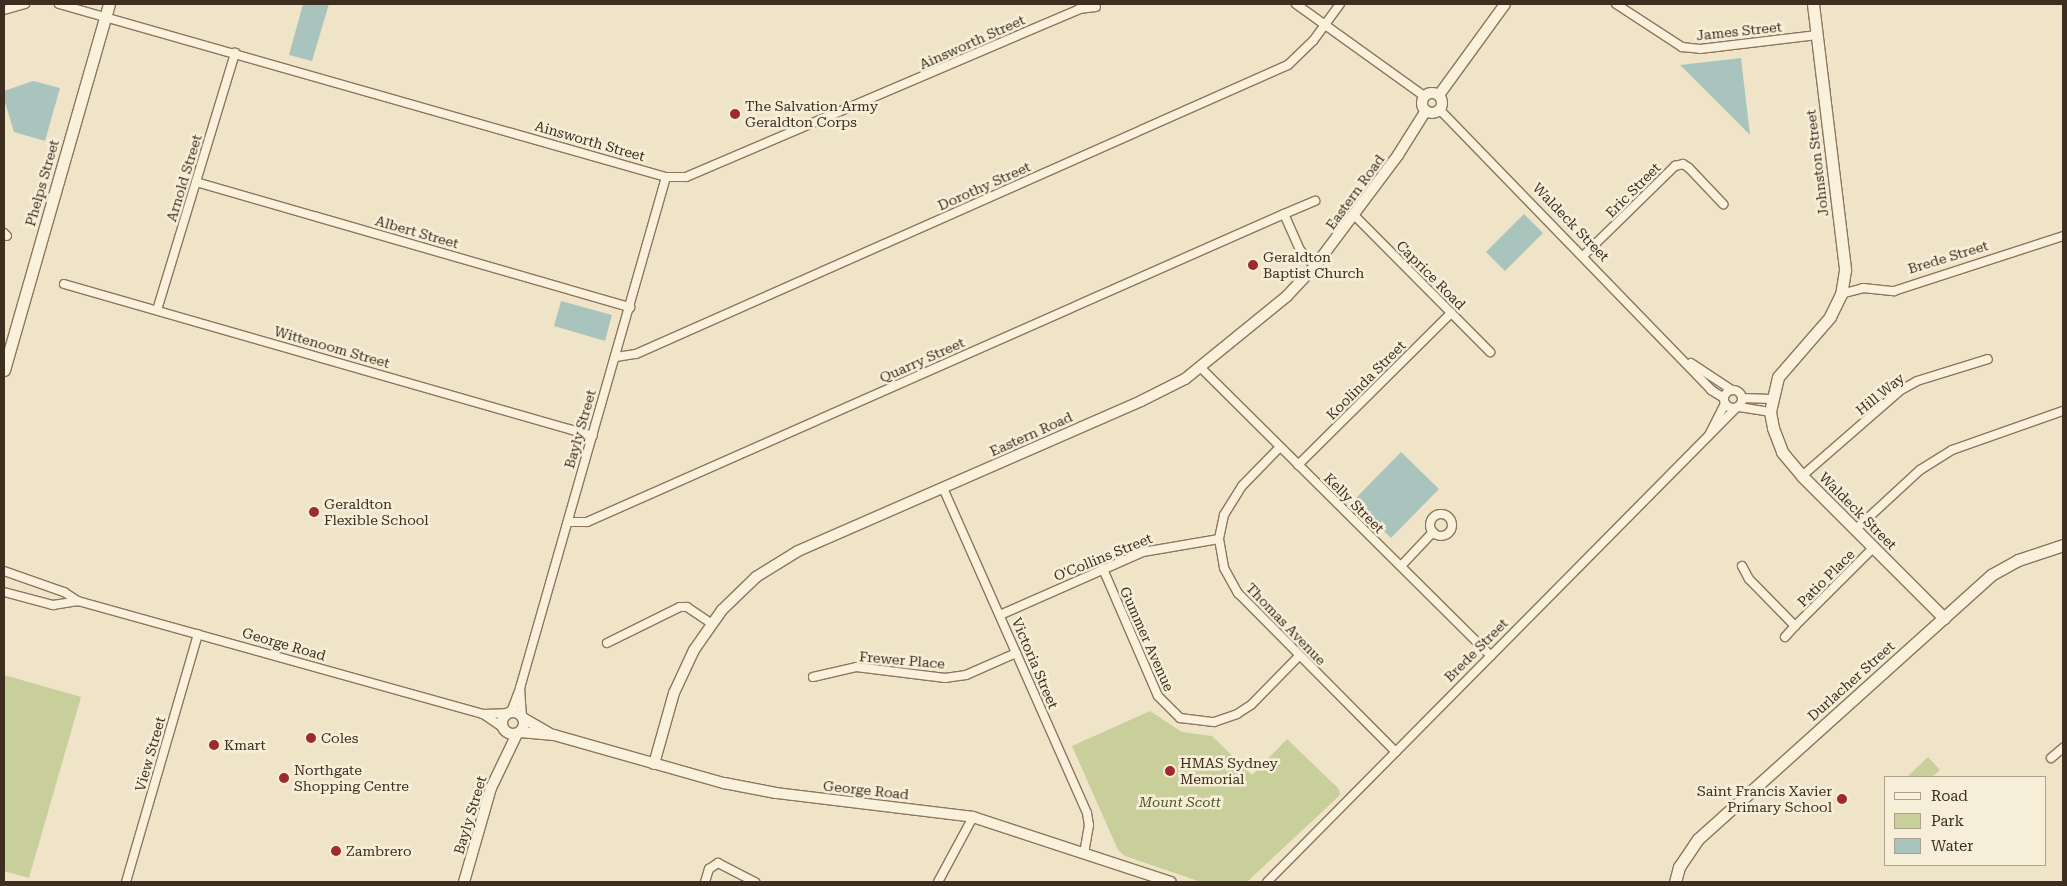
<!DOCTYPE html>
<style>
body{margin:0}
#map{position:relative;width:2067px;height:886px;overflow:hidden;background:#f0e4c8;font-family:"Roboto Serif",serif}
div>[style]{position:absolute}
.green>*{inset:0;background:#c9cf9b}
.water>*{inset:0;background:#a9c4bc}
.roads{filter:drop-shadow(1px 0 #8d765c) drop-shadow(-1px 0 #8d765c) drop-shadow(0 1px #8d765c) drop-shadow(0 -1px #8d765c)}
.minor>*{height:8px;margin:-4px;padding:0 4px;transform-origin:4px;border-radius:4px;background:#faf1dc}
.minor>.ring{margin:-4px;padding:0;box-sizing:content-box;background:none;border:8px solid #faf1dc;border-radius:50%}
.tertiary>*{height:10px;margin:-5px;padding:0 5px;transform-origin:5px;border-radius:5px;background:#faf1dc}
.tertiary>.ring{margin:-5px;padding:0;box-sizing:content-box;background:none;border:10px solid #faf1dc;border-radius:50%}
.secondary>*{height:11px;margin:-5.5px;padding:0 5.5px;transform-origin:5.5px;border-radius:5.5px;background:#faf1dc}
.dots>*{width:14px;height:14px;translate:-50% -50%;box-sizing:border-box;border:2px solid #f7eed8;border-radius:50%}
span{translate:-50% -50%;white-space:nowrap;text-align:center;line-height:1.15;-webkit-text-stroke:5px #f7eed8;paint-order:stroke}
.street-label{font-size:14px;color:#3d2e20}
.poi-label{font-size:14px;color:#3d2e20}
.left{translate:0 -50%;text-align:left}
.right{translate:-100% -50%;text-align:right}
.park-label{font-size:14px;color:#4d5a26;font-style:italic}
.frame{position:absolute;inset:0;border:5px solid #3d2e20;pointer-events:none}
.legend{position:absolute;left:1884px;top:776px;width:162px;height:90px;box-sizing:border-box;background:#f7eed8;border:1px solid #ada18e;margin:0;padding:6px 9px;list-style:none;font-size:15px;color:#3d2e20}
.legend li{display:flex;align-items:center;gap:10px;height:25px}
.legend b{width:25px;border:1px solid #ada18e}
</style>
<div id="map">
<div class="green">
<div style="clip-path:polygon(4px 675px,81px 697px,29px 878px,4px 871px)"></div>
<div style="clip-path:polygon(1150px 711px,1182px 732px,1212px 736px,1252px 775px,1287px 739px,1339px 789px,1340px 795px,1247px 882px,1201px 882px,1125px 856px,1118px 850px,1072px 746px)"></div>
<div style="clip-path:polygon(1928px 757px,1940px 770px,1932px 777px,1907px 777px)"></div>
</div>
<div class="water">
<div style="clip-path:polygon(303px 4px,329px 4px,312px 61px,289px 55px)"></div>
<div style="clip-path:polygon(1741px 58px,1750px 135px,1680px 65px)"></div>
<div style="clip-path:polygon(33px 81px,60px 88px,45px 141px,14px 132px,4px 99px,4px 91px)"></div>
<div style="clip-path:polygon(1524px 214px,1543px 233px,1505px 271px,1486px 252px)"></div>
<div style="clip-path:polygon(561px 301px,612px 315px,605px 341px,554px 326px)"></div>
<div style="clip-path:polygon(1401px 452px,1439px 489px,1391px 538px,1353px 501px)"></div>
</div>
<div class="roads">
<div class="minor">
<div style="left:59px;top:4px;width:631px;rotate:15.91deg"></div>
<div style="left:666px;top:177px;width:20px"></div>
<div style="left:686px;top:177px;width:427px;rotate:-23.1deg"></div>
<div style="left:1079px;top:9px;width:17px;rotate:-7deg"></div>
<div style="left:1296px;top:4px;width:158px;rotate:35.7deg"></div>
<div style="left:1616px;top:4px;width:79px;rotate:33.1deg"></div>
<div style="left:1682px;top:47px;width:18px;rotate:6deg"></div>
<div style="left:1700px;top:49px;width:118px;rotate:-6.8deg"></div>
<div style="left:4px;top:10px;width:22px;rotate:-16deg"></div>
<div style="left:1440px;top:110px;width:390px;rotate:45.9deg"></div>
<div style="left:1711px;top:390px;width:15px;rotate:32deg"></div>
<div style="left:196px;top:182px;width:452px;rotate:16.1deg"></div>
<div style="left:1284px;top:214px;width:34px;rotate:-23deg"></div>
<div style="left:1355px;top:216px;width:192px;rotate:45.2deg"></div>
<div style="left:4px;top:233px;width:4px;rotate:45deg"></div>
<div style="left:1583px;top:256px;width:129px;rotate:-44.4deg"></div>
<div style="left:1675px;top:166px;width:8px;rotate:-14deg"></div>
<div style="left:1683px;top:164px;width:7px;rotate:34deg"></div>
<div style="left:1689px;top:168px;width:50px;rotate:46.6deg"></div>
<div style="left:64px;top:284px;width:550px;rotate:16.03deg"></div>
<div style="left:1841px;top:294px;width:23px;rotate:-15deg"></div>
<div style="left:1863px;top:288px;width:31px;rotate:6deg"></div>
<div style="left:1894px;top:291px;width:178px;rotate:-18deg"></div>
<div style="left:157px;top:310px;width:269px;rotate:-73.1deg"></div>
<div style="left:616px;top:357px;width:20px;rotate:-9deg"></div>
<div style="left:636px;top:354px;width:713px;rotate:-23.91deg"></div>
<div style="left:1288px;top:65px;width:35px;rotate:-44deg"></div>
<div style="left:1313px;top:41px;width:46px;rotate:-53.9deg"></div>
<div style="left:1691px;top:363px;width:49px;rotate:33.4deg"></div>
<div style="left:1200px;top:367px;width:410px;rotate:44.8deg"></div>
<div class="ring" style="left:1724px;top:390px;width:10px;height:10px"></div>
<div style="left:1742px;top:398px;width:30px;rotate:2deg"></div>
<div style="left:1739px;top:407px;width:31px;rotate:9deg"></div>
<div style="left:1709px;top:435px;width:35px;rotate:-63deg"></div>
<div style="left:1280px;top:447px;width:54px;rotate:134.3deg"></div>
<div style="left:1242px;top:486px;width:34px;rotate:122deg"></div>
<div style="left:1224px;top:515px;width:25px;rotate:102deg"></div>
<div style="left:1219px;top:539px;width:29px;rotate:80deg"></div>
<div style="left:1224px;top:568px;width:29px;rotate:61deg"></div>
<div style="left:1238px;top:593px;width:224px;rotate:45.2deg"></div>
<div style="left:1298px;top:465px;width:216px;rotate:-44.8deg"></div>
<div style="left:1802px;top:476px;width:131px;rotate:-41deg"></div>
<div style="left:1901px;top:390px;width:18px;rotate:-29deg"></div>
<div style="left:1917px;top:381px;width:74px;rotate:-17.2deg"></div>
<div style="left:943px;top:488px;width:355px;rotate:66.1deg"></div>
<div style="left:1087px;top:813px;width:12px;rotate:81deg"></div>
<div style="left:1089px;top:825px;width:27px;rotate:100deg"></div>
<div class="ring" style="left:1430px;top:514px;width:14px;height:14px"></div>
<div style="left:568px;top:522px;width:19px"></div>
<div style="left:587px;top:522px;width:762px;rotate:-23.84deg"></div>
<div style="left:1284px;top:214px;width:39px;rotate:66deg"></div>
<div style="left:1300px;top:250px;width:22px;rotate:47deg"></div>
<div style="left:1856px;top:529px;width:87px;rotate:-42.7deg"></div>
<div style="left:1920px;top:470px;width:38px;rotate:-32deg"></div>
<div style="left:1952px;top:450px;width:118px;rotate:-19.4deg"></div>
<div style="left:1401px;top:566px;width:47px;rotate:-46.7deg"></div>
<div style="left:1742px;top:566px;width:15px;rotate:62deg"></div>
<div style="left:1749px;top:579px;width:66px;rotate:45.6deg"></div>
<div style="left:1795px;top:626px;width:112px;rotate:-45deg"></div>
<div style="left:1103px;top:569px;width:138px;rotate:66.6deg"></div>
<div style="left:1158px;top:696px;width:31px;rotate:45deg"></div>
<div style="left:1180px;top:718px;width:34px;rotate:7deg"></div>
<div style="left:1214px;top:722px;width:24px;rotate:-19deg"></div>
<div style="left:1237px;top:714px;width:17px;rotate:-33deg"></div>
<div style="left:1251px;top:705px;width:69px;rotate:-45.6deg"></div>
<div style="left:4px;top:571px;width:64px;rotate:19.3deg"></div>
<div style="left:64px;top:592px;width:17px;rotate:33deg"></div>
<div style="left:78px;top:601px;width:420px;rotate:15.6deg"></div>
<div style="left:483px;top:714px;width:24px;rotate:-2deg"></div>
<div style="left:4px;top:592px;width:51px;rotate:14.9deg"></div>
<div style="left:53px;top:605px;width:25px;rotate:-9deg"></div>
<div style="left:1000px;top:615px;width:156px;rotate:-23.8deg"></div>
<div style="left:1143px;top:552px;width:77px;rotate:-9.7deg"></div>
<div style="left:1785px;top:637px;width:15px;rotate:-48deg"></div>
<div style="left:607px;top:643px;width:81px;rotate:-26.3deg"></div>
<div style="left:680px;top:607px;width:7px"></div>
<div style="left:687px;top:607px;width:29px;rotate:34deg"></div>
<div style="left:813px;top:677px;width:44px;rotate:-13.1deg"></div>
<div style="left:856px;top:667px;width:90px;rotate:7deg"></div>
<div style="left:945px;top:678px;width:21px;rotate:-8deg"></div>
<div style="left:966px;top:675px;width:55px;rotate:-23.7deg"></div>
<div style="left:520px;top:688px;width:29px;rotate:86deg"></div>
<div style="left:511px;top:712px;width:26px;rotate:-69deg"></div>
<div style="left:520px;top:688px;width:531px;rotate:-74.05deg"></div>
<div style="left:483px;top:714px;width:23px;rotate:34deg"></div>
<div style="left:2051px;top:758px;width:16px;rotate:-40deg"></div>
<div style="left:126px;top:882px;width:258px;rotate:-73.8deg"></div>
<div style="left:705px;top:882px;width:14px;rotate:-73deg"></div>
<div style="left:709px;top:869px;width:11px;rotate:-34deg"></div>
<div style="left:718px;top:863px;width:42px;rotate:27.2deg"></div>
<div style="left:938px;top:882px;width:74px;rotate:-61.7deg"></div>
<div style="left:1267px;top:882px;width:668px;rotate:-45.3deg"></div>
</div>
<div class="tertiary">
<div class="ring" style="left:1422px;top:93px;width:10px;height:10px"></div>
<div style="left:1439px;top:95px;width:112px;rotate:-54deg"></div>
<div class="ring" style="left:502px;top:712px;width:12px;height:12px"></div>
<div style="left:523px;top:718px;width:32px;rotate:30deg"></div>
<div style="left:520px;top:732px;width:34px;rotate:5deg"></div>
<div style="left:554px;top:735px;width:177px;rotate:15.8deg"></div>
<div style="left:724px;top:783px;width:53px;rotate:10.9deg"></div>
<div style="left:776px;top:793px;width:198px;rotate:6.9deg"></div>
<div style="left:973px;top:817px;width:208px;rotate:18.2deg"></div>
<div style="left:654px;top:764px;width:74px;rotate:-74.3deg"></div>
<div style="left:674px;top:693px;width:47px;rotate:-65.1deg"></div>
<div style="left:694px;top:650px;width:49px;rotate:-55deg"></div>
<div style="left:722px;top:610px;width:47px;rotate:-44.1deg"></div>
<div style="left:756px;top:577px;width:49px;rotate:-31.8deg"></div>
<div style="left:798px;top:551px;width:374px;rotate:-23.6deg"></div>
<div style="left:1141px;top:401px;width:49px;rotate:-26.6deg"></div>
<div style="left:1185px;top:379px;width:132px;rotate:-39.1deg"></div>
<div style="left:1287px;top:296px;width:41px;rotate:-47deg"></div>
<div style="left:1315px;top:266px;width:139px;rotate:-53.2deg"></div>
<div style="left:1398px;top:155px;width:51px;rotate:-57.9deg"></div>
<div style="left:464px;top:882px;width:98px;rotate:-74deg"></div>
<div style="left:491px;top:788px;width:60px;rotate:-64.3deg"></div>
</div>
<div class="secondary">
<div style="left:1813px;top:4px;width:268px;rotate:83.1deg"></div>
<div style="left:1845px;top:270px;width:24px;rotate:99deg"></div>
<div style="left:1841px;top:294px;width:25px;rotate:116deg"></div>
<div style="left:1830px;top:317px;width:79px;rotate:130.9deg"></div>
<div style="left:1778px;top:377px;width:36px;rotate:103deg"></div>
<div style="left:1770px;top:412px;width:16px;rotate:79deg"></div>
<div style="left:1773px;top:428px;width:26px;rotate:69deg"></div>
<div style="left:1782px;top:452px;width:31px;rotate:50deg"></div>
<div style="left:1802px;top:476px;width:201px;rotate:45deg"></div>
<div style="left:4px;top:370px;width:381px;rotate:-74deg"></div>
<div style="left:1675px;top:882px;width:16px;rotate:-75deg"></div>
<div style="left:1679px;top:867px;width:34px;rotate:-56deg"></div>
<div style="left:1698px;top:839px;width:394px;rotate:-42deg"></div>
<div style="left:1991px;top:575px;width:31px;rotate:-29deg"></div>
<div style="left:2018px;top:560px;width:47px;rotate:-18.4deg"></div>
</div>
</div>
<div class="dots">
<div style="left:735px;top:114px;background:#9e2a2b"></div>
<div style="left:1253px;top:265px;background:#9e2a2b"></div>
<div style="left:314px;top:512px;background:#9e2a2b"></div>
<div style="left:311px;top:738px;background:#9e2a2b"></div>
<div style="left:214px;top:745px;background:#9e2a2b"></div>
<div style="left:1170px;top:771px;background:#9e2a2b"></div>
<div style="left:284px;top:778px;background:#9e2a2b"></div>
<div style="left:1842px;top:799px;background:#9e2a2b"></div>
<div style="left:336px;top:851px;background:#9e2a2b"></div>
</div>
<div class="street-label">
<span style="left:1739px;top:31px;rotate:-6deg">James Street</span>
<span style="left:972px;top:42px;rotate:-24deg">Ainsworth Street</span>
<span style="left:590px;top:141px;rotate:16deg">Ainsworth Street</span>
<span style="left:1817px;top:163px;rotate:-97deg">Johnston Street</span>
<span style="left:184px;top:178px;rotate:-73deg">Arnold Street</span>
<span style="left:42px;top:183px;rotate:-74deg">Phelps Street</span>
<span style="left:984px;top:186px;rotate:-24deg">Dorothy Street</span>
<span style="left:1633px;top:190px;rotate:-45deg">Eric Street</span>
<span style="left:1355px;top:192px;rotate:-54deg">Eastern Road</span>
<span style="left:1571px;top:222px;rotate:46deg">Waldeck Street</span>
<span style="left:417px;top:232px;rotate:16deg">Albert Street</span>
<span style="left:1948px;top:257px;rotate:-17deg">Brede Street</span>
<span style="left:1431px;top:275px;rotate:45deg">Caprice Road</span>
<span style="left:332px;top:347px;rotate:16deg">Wittenoom Street</span>
<span style="left:922px;top:360px;rotate:-24deg">Quarry Street</span>
<span style="left:1366px;top:380px;rotate:-45deg">Koolinda Street</span>
<span style="left:1880px;top:394px;rotate:-39deg">Hill Way</span>
<span style="left:580px;top:429px;rotate:-74deg">Bayly Street</span>
<span style="left:1031px;top:434px;rotate:-24deg">Eastern Road</span>
<span style="left:1354px;top:503px;rotate:45deg">Kelly Street</span>
<span style="left:1858px;top:511px;rotate:45deg">Waldeck Street</span>
<span style="left:1103px;top:557px;rotate:-22deg">O'Collins Street</span>
<span style="left:1826px;top:578px;rotate:-45deg">Patio Place</span>
<span style="left:1286px;top:624px;rotate:46deg">Thomas Avenue</span>
<span style="left:1147px;top:639px;rotate:66deg">Gummer Avenue</span>
<span style="left:284px;top:644px;rotate:16deg">George Road</span>
<span style="left:1476px;top:650px;rotate:-45deg">Brede Street</span>
<span style="left:902px;top:660px;rotate:5deg">Frewer Place</span>
<span style="left:1035px;top:663px;rotate:67deg">Victoria Street</span>
<span style="left:1851px;top:681px;rotate:-42deg">Durlacher Street</span>
<span style="left:150px;top:754px;rotate:-74deg">View Street</span>
<span style="left:866px;top:790px;rotate:6deg">George Road</span>
<span style="left:470px;top:815px;rotate:-73deg">Bayly Street</span>
</div>
<div class="poi-label">
<span class="left" style="left:745px;top:114px">The Salvation Army<br>Geraldton Corps</span>
<span class="left" style="left:1263px;top:265px">Geraldton<br>Baptist Church</span>
<span class="left" style="left:324px;top:512px">Geraldton<br>Flexible School</span>
<span class="left" style="left:321px;top:738px">Coles</span>
<span class="left" style="left:224px;top:745px">Kmart</span>
<span class="left" style="left:1180px;top:771px">HMAS Sydney<br>Memorial</span>
<span class="left" style="left:294px;top:778px">Northgate<br>Shopping Centre</span>
<span class="right" style="left:1832px;top:799px">Saint Francis Xavier<br>Primary School</span>
<span class="left" style="left:346px;top:851px">Zambrero</span>
</div>
<div class="park-label">
<span style="left:1180px;top:802px">Mount Scott</span>
</div>
<div class="frame"></div>
<ul class="legend">
<li><b style="height:6px;background:#faf1dc"></b>Road</li>
<li><b style="height:14px;background:#c9cf9b"></b>Park</li>
<li><b style="height:14px;background:#a9c4bc"></b>Water</li>
</ul>
</div>
